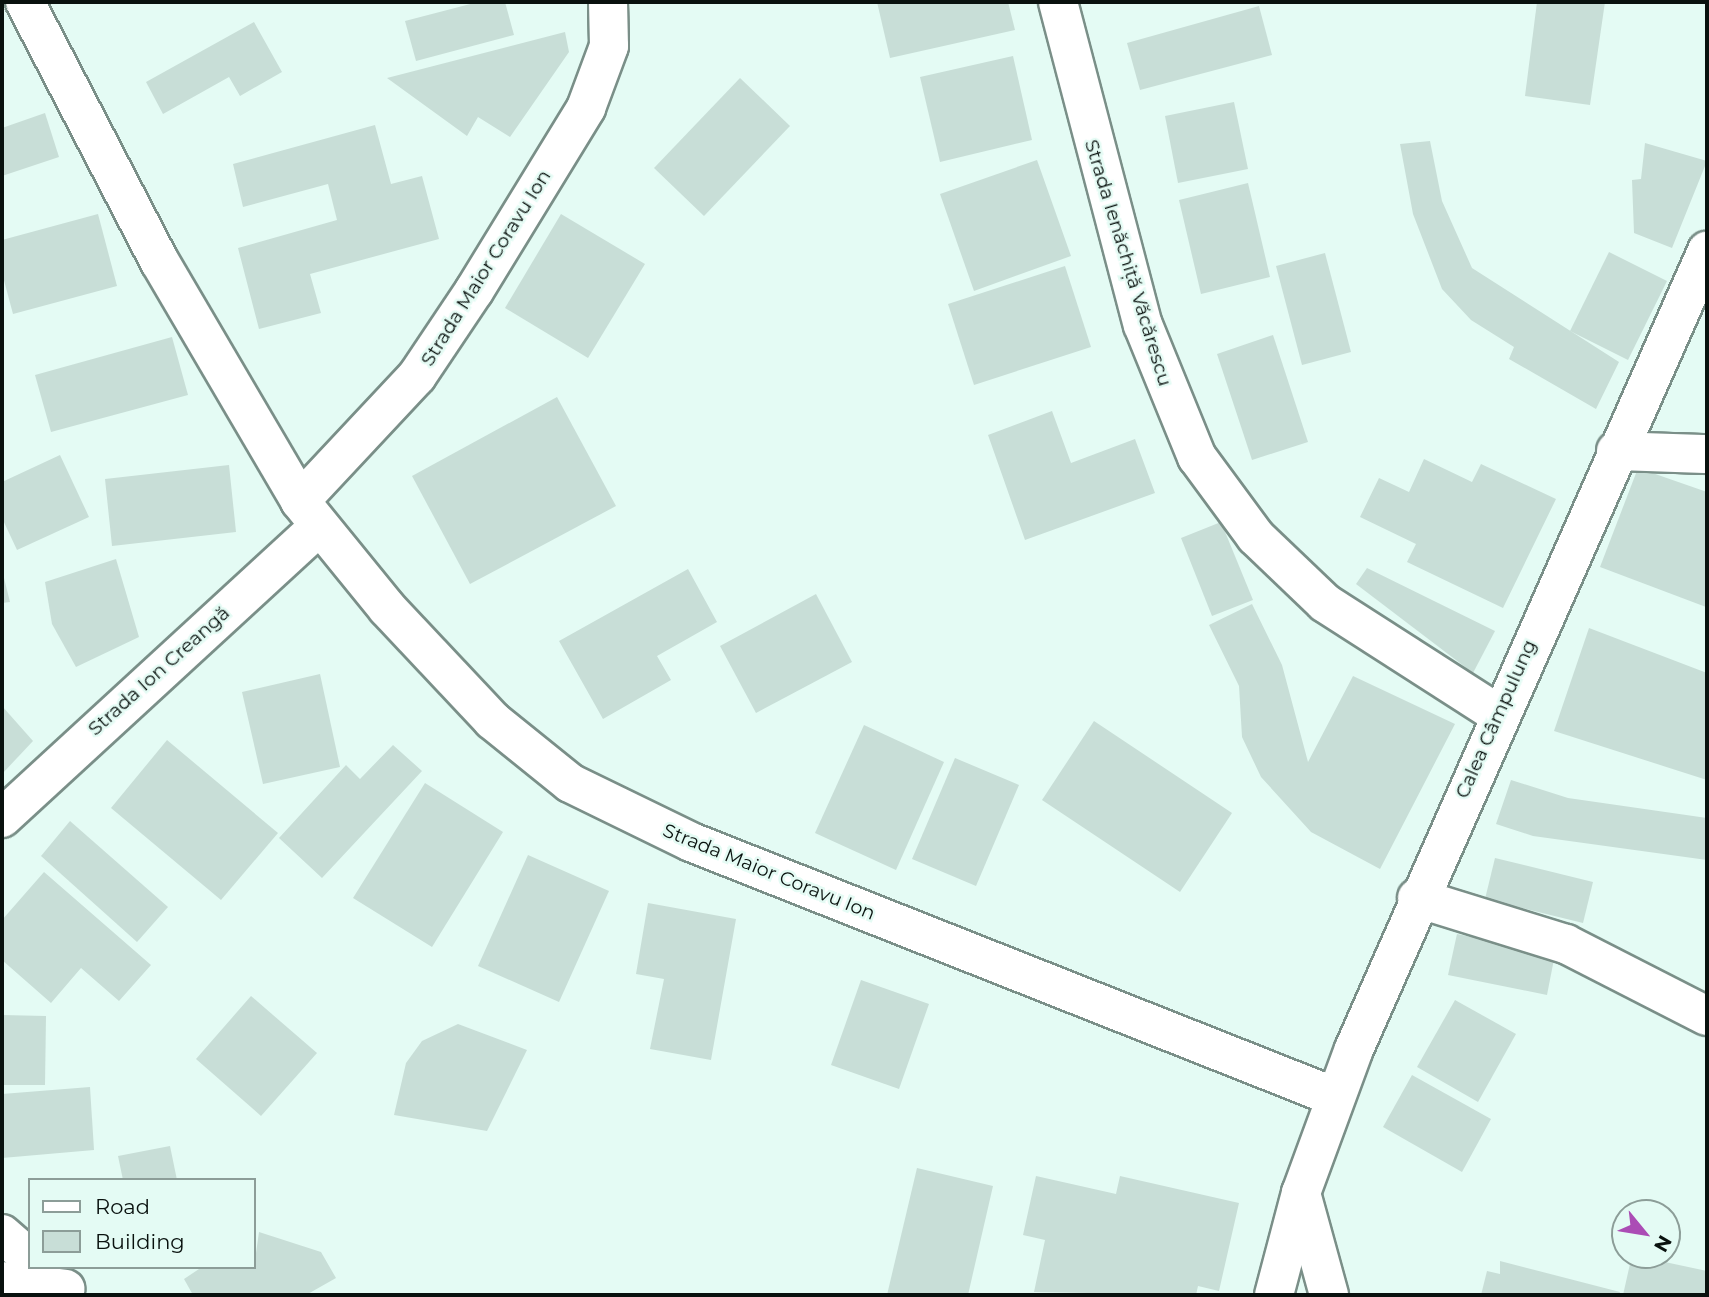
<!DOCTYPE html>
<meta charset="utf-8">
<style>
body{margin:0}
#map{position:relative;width:1709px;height:1297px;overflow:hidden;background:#e4fbf4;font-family:Montserrat,sans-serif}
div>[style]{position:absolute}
.building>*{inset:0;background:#c8ded7}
.roads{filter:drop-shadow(2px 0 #7a8f88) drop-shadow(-2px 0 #7a8f88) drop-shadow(0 2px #7a8f88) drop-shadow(0 -2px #7a8f88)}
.minor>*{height:38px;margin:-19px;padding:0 19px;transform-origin:19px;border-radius:19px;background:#fff}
span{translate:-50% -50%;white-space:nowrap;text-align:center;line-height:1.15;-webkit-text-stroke:5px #e4fbf4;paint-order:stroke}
.street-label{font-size:19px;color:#09110e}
.frame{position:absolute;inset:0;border:4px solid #09110e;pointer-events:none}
.legend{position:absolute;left:28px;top:1178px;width:228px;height:91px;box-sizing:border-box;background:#e4fbf4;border:2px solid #8c9d98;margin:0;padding:9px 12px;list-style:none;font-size:21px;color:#09110e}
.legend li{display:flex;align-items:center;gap:14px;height:35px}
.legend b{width:35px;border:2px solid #8c9d98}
.north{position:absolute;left:1611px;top:1199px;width:70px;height:70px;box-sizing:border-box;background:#e4fbf4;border:2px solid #8c9d98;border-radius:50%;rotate:120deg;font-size:19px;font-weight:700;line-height:28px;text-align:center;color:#09110e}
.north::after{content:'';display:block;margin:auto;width:24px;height:32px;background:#ab4cb5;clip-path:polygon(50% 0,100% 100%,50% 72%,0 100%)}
</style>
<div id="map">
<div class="building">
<div style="clip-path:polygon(478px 2px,505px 2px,514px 35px,416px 61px,405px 21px)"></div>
<div style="clip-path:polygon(877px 2px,1008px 2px,1015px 30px,890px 58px)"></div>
<div style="clip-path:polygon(1537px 2px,1605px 2px,1590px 105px,1525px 96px)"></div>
<div style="clip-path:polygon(1259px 6px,1272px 55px,1140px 90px,1127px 43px)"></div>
<div style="clip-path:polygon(254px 22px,282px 72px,240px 96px,229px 77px,163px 114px,146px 82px)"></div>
<div style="clip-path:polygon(565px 32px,569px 52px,510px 137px,478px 117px,467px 136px,387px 78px)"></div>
<div style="clip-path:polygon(1013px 56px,1032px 140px,940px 162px,920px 77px)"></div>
<div style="clip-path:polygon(740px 78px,790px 126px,704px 216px,654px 168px)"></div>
<div style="clip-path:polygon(1234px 102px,1248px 169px,1178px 183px,1165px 116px)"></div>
<div style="clip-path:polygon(45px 113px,59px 157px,2px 176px,2px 128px)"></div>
<div style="clip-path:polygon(375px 125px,391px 184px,422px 176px,439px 239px,310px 274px,321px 313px,259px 329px,238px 248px,337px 220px,328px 184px,243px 207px,233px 164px)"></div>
<div style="clip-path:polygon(1430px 141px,1442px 201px,1472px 268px,1619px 362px,1596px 409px,1509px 359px,1514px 347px,1471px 320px,1442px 289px,1413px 214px,1400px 144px)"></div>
<div style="clip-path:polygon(1645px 143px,1707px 161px,1672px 248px,1634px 233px,1632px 180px,1641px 179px)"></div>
<div style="clip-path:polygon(1037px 160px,1071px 256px,974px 291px,940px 194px)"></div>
<div style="clip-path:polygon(1248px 183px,1270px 277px,1201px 294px,1179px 200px)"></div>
<div style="clip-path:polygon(98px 214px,117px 286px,13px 314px,2px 273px,2px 240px)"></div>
<div style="clip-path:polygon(561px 214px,645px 264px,588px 358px,505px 308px)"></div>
<div style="clip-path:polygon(1609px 252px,1667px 281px,1628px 360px,1570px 331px)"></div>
<div style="clip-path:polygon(1325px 253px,1351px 352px,1302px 365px,1276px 266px)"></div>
<div style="clip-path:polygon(1065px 266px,1091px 347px,974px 385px,948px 304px)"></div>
<div style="clip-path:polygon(1273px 335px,1308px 442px,1252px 460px,1217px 354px)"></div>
<div style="clip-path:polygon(172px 337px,188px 395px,51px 432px,35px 375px)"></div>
<div style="clip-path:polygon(557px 397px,616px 506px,470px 584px,412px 476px)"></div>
<div style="clip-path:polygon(1052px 411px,1071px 463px,1135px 439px,1155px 493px,1025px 540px,988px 435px)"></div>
<div style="clip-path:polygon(60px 455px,89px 517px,17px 550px,2px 518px,2px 482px)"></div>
<div style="clip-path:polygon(1424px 459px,1472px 482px,1481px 464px,1556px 499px,1503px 608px,1407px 562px,1416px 544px,1360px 517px,1379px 478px,1409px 492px)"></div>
<div style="clip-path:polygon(229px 465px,236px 532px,112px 546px,105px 479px)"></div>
<div style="clip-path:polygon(1638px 468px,1707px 492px,1706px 607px,1600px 567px)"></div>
<div style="clip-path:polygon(1221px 522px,1253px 600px,1212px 616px,1181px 538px)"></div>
<div style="clip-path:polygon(116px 559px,139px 637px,76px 667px,52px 624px,45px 582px)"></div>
<div style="clip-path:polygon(1367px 568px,1495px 631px,1473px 673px,1356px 584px)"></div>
<div style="clip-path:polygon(688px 569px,717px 622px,657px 656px,671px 680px,603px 719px,559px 641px)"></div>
<div style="clip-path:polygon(2px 570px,10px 602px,2px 603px)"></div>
<div style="clip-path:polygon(816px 594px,852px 662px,756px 713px,720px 646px)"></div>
<div style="clip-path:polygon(1252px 604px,1282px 665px,1308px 762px,1353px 676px,1455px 724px,1380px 869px,1311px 832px,1261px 777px,1242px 737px,1239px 686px,1209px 625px)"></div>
<div style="clip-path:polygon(1589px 628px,1707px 673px,1707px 780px,1554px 731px)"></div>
<div style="clip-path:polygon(320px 674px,340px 767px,263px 784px,242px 692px)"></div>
<div style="clip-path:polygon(2px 706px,33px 741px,2px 774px)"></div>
<div style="clip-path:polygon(1094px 721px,1232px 813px,1180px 892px,1042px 800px)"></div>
<div style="clip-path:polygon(864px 725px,944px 762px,896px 870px,815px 833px)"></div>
<div style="clip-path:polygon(167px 740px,278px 833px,221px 900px,111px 808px)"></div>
<div style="clip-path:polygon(393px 745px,422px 771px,322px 878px,279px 838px,346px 765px,360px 779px)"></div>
<div style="clip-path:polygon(955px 758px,1019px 785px,976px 886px,912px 859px)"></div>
<div style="clip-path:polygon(1511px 780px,1568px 798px,1707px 818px,1707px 860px,1533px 836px,1496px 824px)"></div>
<div style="clip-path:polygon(425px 783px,503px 832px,432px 947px,353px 898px)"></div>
<div style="clip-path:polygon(70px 821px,168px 907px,137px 942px,41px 856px)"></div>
<div style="clip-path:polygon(528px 855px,609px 891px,559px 1002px,478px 966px)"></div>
<div style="clip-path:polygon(1495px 858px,1593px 882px,1583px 923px,1485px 899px)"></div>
<div style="clip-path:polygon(44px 872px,151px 965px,119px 1001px,81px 968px,51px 1003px,2px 960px,2px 920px)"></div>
<div style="clip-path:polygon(648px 903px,736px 919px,711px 1060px,650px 1049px,664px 979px,636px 974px)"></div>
<div style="clip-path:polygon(1457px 934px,1555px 954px,1547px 995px,1448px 975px)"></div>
<div style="clip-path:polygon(861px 980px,929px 1004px,899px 1089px,831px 1065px)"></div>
<div style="clip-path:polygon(251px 996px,317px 1053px,261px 1116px,196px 1059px)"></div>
<div style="clip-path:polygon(1455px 1000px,1516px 1034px,1478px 1102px,1417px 1067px)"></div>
<div style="clip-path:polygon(2px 1015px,46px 1016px,45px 1085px,2px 1085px)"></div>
<div style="clip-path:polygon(458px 1024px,527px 1050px,487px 1131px,394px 1115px,406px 1063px,422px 1041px)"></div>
<div style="clip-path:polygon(1412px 1075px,1491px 1119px,1462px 1172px,1383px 1127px)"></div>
<div style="clip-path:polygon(90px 1087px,94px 1150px,2px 1158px,2px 1094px)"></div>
<div style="clip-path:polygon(170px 1146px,177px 1180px,123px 1180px,118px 1156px)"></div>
<div style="clip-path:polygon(917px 1168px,993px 1186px,968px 1295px,887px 1295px)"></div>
<div style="clip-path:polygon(1036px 1176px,1116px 1194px,1120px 1176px,1239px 1203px,1219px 1291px,1198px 1286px,1196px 1295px,1034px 1292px,1045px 1240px,1023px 1235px)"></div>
<div style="clip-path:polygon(259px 1232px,321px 1252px,336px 1278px,306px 1295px,193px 1295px,184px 1279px,202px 1267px,254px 1267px)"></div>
<div style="clip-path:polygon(1632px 1255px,1707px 1271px,1707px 1295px,1623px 1295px)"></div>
<div style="clip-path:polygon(1500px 1261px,1620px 1292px,1619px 1295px,1481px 1295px,1487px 1271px,1500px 1274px)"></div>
</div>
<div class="roads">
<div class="minor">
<div style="left:25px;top:2px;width:293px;rotate:62.6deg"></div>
<div style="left:160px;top:262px;width:277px;rotate:59.6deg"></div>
<div style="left:300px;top:501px;width:138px;rotate:50.9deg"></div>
<div style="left:387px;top:608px;width:154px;rotate:46.8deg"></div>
<div style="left:492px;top:720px;width:100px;rotate:38.9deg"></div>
<div style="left:570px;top:783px;width:135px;rotate:26deg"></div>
<div style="left:691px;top:842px;width:693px;rotate:21.6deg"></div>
<div style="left:1058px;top:2px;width:334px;rotate:75.3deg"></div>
<div style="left:1143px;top:325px;width:143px;rotate:67.8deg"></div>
<div style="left:1197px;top:457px;width:99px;rotate:53.6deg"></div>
<div style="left:1256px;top:537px;width:95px;rotate:43.7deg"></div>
<div style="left:1325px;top:603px;width:206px;rotate:32.7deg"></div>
<div style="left:1616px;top:451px;width:91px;rotate:1.9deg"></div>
<div style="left:300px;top:501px;width:171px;rotate:-46.9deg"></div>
<div style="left:417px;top:376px;width:102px;rotate:-56.2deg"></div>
<div style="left:474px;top:291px;width:215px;rotate:-58.5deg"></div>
<div style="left:586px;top:108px;width:66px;rotate:-69.6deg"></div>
<div style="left:609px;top:46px;width:44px;rotate:-91.3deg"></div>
<div style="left:2px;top:818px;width:430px;rotate:-42.6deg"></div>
<div style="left:1417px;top:898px;width:156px;rotate:17.2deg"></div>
<div style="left:1566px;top:944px;width:158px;rotate:27.1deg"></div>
<div style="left:1301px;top:1193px;width:106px;rotate:74.6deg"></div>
<div style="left:2px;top:1234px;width:37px;rotate:41deg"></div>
<div style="left:2px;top:1281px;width:64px;rotate:7.1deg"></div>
<div style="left:1274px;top:1295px;width:106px;rotate:-75.2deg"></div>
<div style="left:1301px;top:1193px;width:153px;rotate:-69.8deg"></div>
<div style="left:1354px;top:1049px;width:873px;rotate:-66.14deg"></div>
</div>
</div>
<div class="street-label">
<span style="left:1128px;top:263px;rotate:73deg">Strada Ienăchiță Văcărescu</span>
<span style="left:486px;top:268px;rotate:-58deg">Strada Maior Coravu Ion</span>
<span style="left:159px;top:671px;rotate:-42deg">Strada Ion Creangă</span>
<span style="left:1496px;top:719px;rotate:-66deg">Calea Câmpulung</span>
<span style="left:769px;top:872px;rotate:22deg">Strada Maior Coravu Ion</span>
</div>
<div class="frame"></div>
<ul class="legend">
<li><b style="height:9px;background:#fff"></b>Road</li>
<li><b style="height:19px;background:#c8ded7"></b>Building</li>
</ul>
<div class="north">N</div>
</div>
